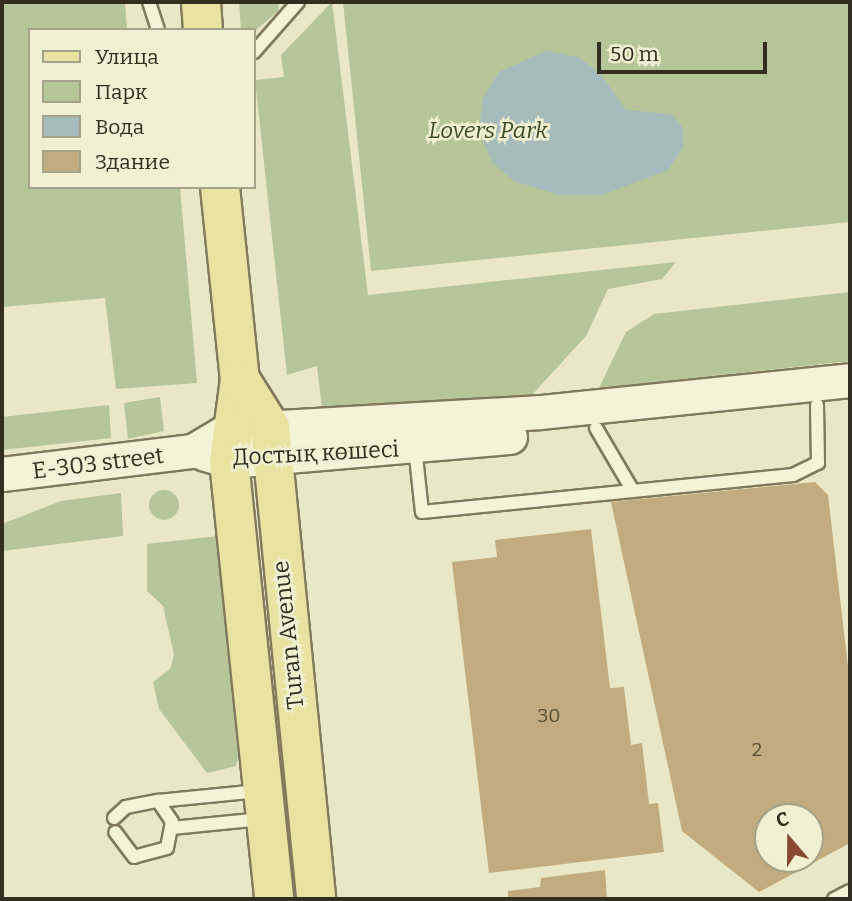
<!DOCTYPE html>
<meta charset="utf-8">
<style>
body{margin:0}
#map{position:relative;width:852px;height:901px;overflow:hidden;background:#e9e7c5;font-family:Bitter,serif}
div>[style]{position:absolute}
.green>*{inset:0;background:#b6c59a}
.round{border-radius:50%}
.water>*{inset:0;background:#a6bcbb}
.building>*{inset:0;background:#c2ac7f}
.roads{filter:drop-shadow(2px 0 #81795d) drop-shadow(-2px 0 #81795d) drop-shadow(0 2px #81795d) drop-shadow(0 -2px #81795d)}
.service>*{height:12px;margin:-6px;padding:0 6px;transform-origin:6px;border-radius:6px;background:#f4f3d7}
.tertiary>*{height:33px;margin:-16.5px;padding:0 16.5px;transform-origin:16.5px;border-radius:16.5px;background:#f4f3d7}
.primary>*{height:38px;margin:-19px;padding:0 19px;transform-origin:19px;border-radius:19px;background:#e8e3a1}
span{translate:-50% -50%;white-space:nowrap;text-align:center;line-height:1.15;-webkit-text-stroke:5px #f1f0d3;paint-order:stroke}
.number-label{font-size:19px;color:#574e37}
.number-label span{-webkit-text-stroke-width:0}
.park-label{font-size:23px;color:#3b4d28;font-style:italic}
.street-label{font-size:23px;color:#332e1f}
.frame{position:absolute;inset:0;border:4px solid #332e1f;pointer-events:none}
.legend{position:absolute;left:28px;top:28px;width:228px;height:161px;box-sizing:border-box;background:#f1f0d3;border:2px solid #a5a28b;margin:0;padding:9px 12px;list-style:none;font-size:21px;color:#332e1f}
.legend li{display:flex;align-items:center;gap:14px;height:35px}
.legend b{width:35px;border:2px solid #a5a28b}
.north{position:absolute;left:754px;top:803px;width:70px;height:70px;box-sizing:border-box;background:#f1f0d3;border:2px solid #a5a28b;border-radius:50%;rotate:340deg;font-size:19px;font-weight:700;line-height:28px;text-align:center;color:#332e1f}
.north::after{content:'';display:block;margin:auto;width:24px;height:32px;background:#894834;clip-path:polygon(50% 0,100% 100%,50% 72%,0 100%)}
.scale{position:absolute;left:597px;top:42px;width:170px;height:32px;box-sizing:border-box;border:4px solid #332e1f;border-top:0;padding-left:9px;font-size:21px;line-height:24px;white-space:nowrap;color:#332e1f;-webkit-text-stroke:5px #f1f0d3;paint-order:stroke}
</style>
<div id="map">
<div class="green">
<div style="clip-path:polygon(2px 2px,125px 2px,127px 30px,30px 30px,30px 187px,180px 187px,197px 383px,116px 389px,105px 298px,2px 307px)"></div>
<div style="clip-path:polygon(239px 2px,279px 2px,278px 11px,254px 32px,241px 30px)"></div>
<div style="clip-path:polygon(332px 2px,368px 295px,676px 262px,662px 279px,608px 289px,586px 336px,530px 397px,322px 408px,317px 366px,287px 375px,255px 80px,284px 77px,281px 55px)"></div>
<div style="clip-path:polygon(343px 2px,850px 2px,850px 222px,371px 271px)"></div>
<div style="clip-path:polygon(850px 292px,850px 361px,599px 388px,626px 332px,654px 314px)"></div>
<div style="clip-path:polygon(160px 397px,164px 431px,128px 439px,124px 403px)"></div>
<div style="clip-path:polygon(109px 405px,111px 438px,2px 450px,2px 417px)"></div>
<div class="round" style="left:149px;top:490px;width:30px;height:30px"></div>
<div style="clip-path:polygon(121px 493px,123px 536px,2px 551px,2px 524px,61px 501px)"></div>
<div style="clip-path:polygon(218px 536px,238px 757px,236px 766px,207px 773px,159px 709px,153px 682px,170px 669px,174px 655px,163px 606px,147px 591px,147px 544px)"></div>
</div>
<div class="water">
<div style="clip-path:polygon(546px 51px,578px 57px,600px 73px,626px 110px,671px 114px,683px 128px,683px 147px,668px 170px,602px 195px,559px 195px,514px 181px,492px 162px,479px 130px,483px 98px,499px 72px)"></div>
</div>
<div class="building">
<div style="clip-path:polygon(evenodd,815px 482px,828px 495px,850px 684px,850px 843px,759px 892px,682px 831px,611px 502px,815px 482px,768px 817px,810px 817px,810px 859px,768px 859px,768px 817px)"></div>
<div style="clip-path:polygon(591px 529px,610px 688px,624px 687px,631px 745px,642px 743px,649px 804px,658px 803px,664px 852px,489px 873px,452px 562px,497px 557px,495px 540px)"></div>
<div style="clip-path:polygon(605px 870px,607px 899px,508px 899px,508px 891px,540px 887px,541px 878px)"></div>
</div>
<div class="roads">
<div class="service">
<div style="left:149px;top:2px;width:29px;rotate:72deg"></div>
<div style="left:254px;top:52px;width:67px;rotate:-48.7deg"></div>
<div style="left:596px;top:428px;width:73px;rotate:59.6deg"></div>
<div style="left:415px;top:447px;width:65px;rotate:83.9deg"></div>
<div style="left:422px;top:512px;width:373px;rotate:-5.7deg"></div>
<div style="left:793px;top:475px;width:28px;rotate:-26deg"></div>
<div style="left:818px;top:463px;width:58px;rotate:-91deg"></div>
<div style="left:158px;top:801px;width:101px;rotate:-5.7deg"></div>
<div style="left:114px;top:818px;width:16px;rotate:-43deg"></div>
<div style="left:126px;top:807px;width:33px;rotate:-11deg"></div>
<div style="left:158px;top:801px;width:25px;rotate:56deg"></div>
<div style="left:172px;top:822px;width:26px;rotate:101deg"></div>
<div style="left:167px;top:848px;width:34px;rotate:165deg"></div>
<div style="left:134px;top:857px;width:31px;rotate:-127deg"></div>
<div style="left:172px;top:828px;width:90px;rotate:-5.7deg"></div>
<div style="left:834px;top:899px;width:18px;rotate:-27deg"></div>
</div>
<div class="tertiary">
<div style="left:205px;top:454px;width:25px;rotate:16deg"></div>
<div style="left:229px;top:461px;width:282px;rotate:-4.9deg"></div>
<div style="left:2px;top:474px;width:192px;rotate:-6.9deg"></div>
<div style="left:193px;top:451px;width:41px;rotate:-31deg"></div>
<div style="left:228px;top:430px;width:314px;rotate:-3.3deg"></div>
<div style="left:541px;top:412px;width:311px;rotate:-5.9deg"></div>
</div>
<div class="primary">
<div style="left:201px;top:2px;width:28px;rotate:86deg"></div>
<div style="left:220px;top:187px;width:193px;rotate:84.1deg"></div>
<div style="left:240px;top:379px;width:83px;rotate:97.6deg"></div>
<div style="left:229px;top:461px;width:440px;rotate:84.1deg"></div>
<div style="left:240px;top:379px;width:57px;rotate:58deg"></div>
<div style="left:270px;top:427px;width:474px;rotate:84.4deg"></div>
</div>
</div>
<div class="number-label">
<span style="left:549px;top:716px">30</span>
<span style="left:757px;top:750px">2</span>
</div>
<div class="park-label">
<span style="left:488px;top:130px">Lovers Park</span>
</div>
<div class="street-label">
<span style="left:316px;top:453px;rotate:-3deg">Достық көшесі</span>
<span style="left:98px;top:463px;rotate:-7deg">E-303 street</span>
<span style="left:288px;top:635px;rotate:-96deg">Turan Avenue</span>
</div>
<div class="frame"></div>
<ul class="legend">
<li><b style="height:9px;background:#e8e3a1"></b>Улица</li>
<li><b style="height:19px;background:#b6c59a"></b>Парк</li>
<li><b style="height:19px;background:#a6bcbb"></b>Вода</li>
<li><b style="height:19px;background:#c2ac7f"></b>Здание</li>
</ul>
<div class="north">С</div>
<div class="scale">50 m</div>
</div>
